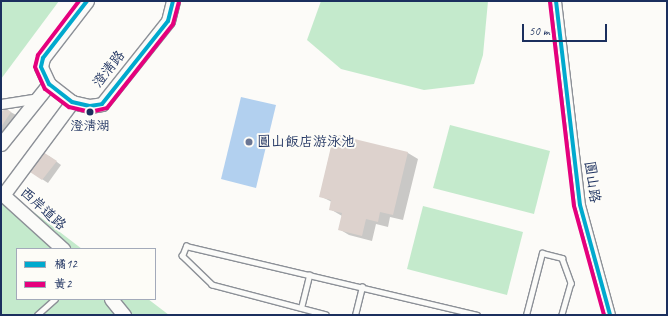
<!DOCTYPE html>
<meta charset="utf-8">
<style>
body{margin:0}
#map{position:relative;width:668px;height:316px;overflow:hidden;background:#fcfbf8;font-family:Caveat,"LXGW WenKai TC",sans-serif}
div>[style]{position:absolute}
.green>*{inset:0;background:#c4eacc}
.water>*{inset:0;background:#b2d0ef}
.shadow>*{inset:0;background:#0003}
.building>*{inset:0;background:#ddd2cd}
.roads{filter:drop-shadow(1px 0 #8c9097) drop-shadow(-1px 0 #8c9097) drop-shadow(0 1px #8c9097) drop-shadow(0 -1px #8c9097)}
.lane>*{height:4.5px;margin:-2.25px;padding:0 2.25px;transform-origin:2.25px;border-radius:2.25px;background:#fbfbf9}
.street>*{height:9px;margin:-4.5px;padding:0 4.5px;transform-origin:4.5px;border-radius:4.5px;background:#fbfbf9}
.secondary>*{height:13px;margin:-6.5px;padding:0 6.5px;transform-origin:6.5px;border-radius:6.5px;background:#fbfbf9}
.bus-1>*{height:4px;margin:-2px;padding:0 2px;transform-origin:2px;border-radius:2px;background:#00a9ce}
.bus-2>*{height:4px;margin:-2px;padding:0 2px;transform-origin:2px;border-radius:2px;background:#e5007d}
.dots>*{width:11px;height:11px;translate:-50% -50%;box-sizing:border-box;border:2px solid #fdfcf7;border-radius:50%}
span{translate:-50% -50%;white-space:nowrap;text-align:center;line-height:1.15;-webkit-text-stroke:4px #fdfcf7;paint-order:stroke}
.bus-label{font-size:13px;color:#1b2f5e}
.street-label{font-size:14px;color:#1b2f5e}
.poi-label{font-size:14px;color:#1b2f5e}
.left{translate:0 -50%;text-align:left}
.frame{position:absolute;inset:0;border:2px solid #1b2f5e;pointer-events:none}
.legend{position:absolute;left:16px;top:248px;width:140px;height:52px;box-sizing:border-box;background:#fdfcf7;border:1px solid #a3aaba;margin:0;padding:5px 7px;list-style:none;font-size:12px;color:#1b2f5e}
.legend li{display:flex;align-items:center;gap:8px;height:20px}
.legend b{width:20px;border:1px solid #a3aaba}
.scale{position:absolute;left:522px;top:24px;width:85px;height:18px;box-sizing:border-box;border:2px solid #1b2f5e;border-top:0;padding-left:5px;font-size:12px;line-height:14px;white-space:nowrap;color:#1b2f5e;-webkit-text-stroke:3px #fdfcf7;paint-order:stroke}
</style>
<div id="map">
<div class="green">
<div style="clip-path:polygon(1px 1px,59px 1px,1px 79px)"></div>
<div style="clip-path:polygon(321px 1px,488px 1px,483px 55px,474px 84px,424px 90px,341px 69px,307px 40px)"></div>
<div style="clip-path:polygon(450px 125px,550px 151px,534px 214px,433px 188px)"></div>
<div style="clip-path:polygon(1px 187px,82px 249px,17px 249px,17px 299px,148px 299px,169px 315px,1px 315px)"></div>
<div style="clip-path:polygon(423px 206px,523px 232px,507px 295px,407px 269px)"></div>
</div>
<div class="water">
<div style="clip-path:polygon(241px 97px,276px 105px,256px 188px,221px 179px)"></div>
</div>
<div class="shadow">
<div style="clip-path:polygon(7px 110px,16px 115px,1px 138px,1px 112px)"></div>
<div style="clip-path:polygon(334px 136px,408px 153px,418px 159px,403px 220px,390px 217px,388px 227px,376px 224px,372px 241px,349px 235px,339px 229px,342px 216px,330px 209px,332px 202px,320px 196px)"></div>
<div style="clip-path:polygon(49px 156px,61px 165px,48px 183px,28px 170px)"></div>
</div>
<div class="building">
<div style="clip-path:polygon(7px 109px,11px 112px,1px 127px,1px 111px)"></div>
<div style="clip-path:polygon(334px 134px,408px 152px,393px 215px,380px 212px,378px 222px,366px 219px,362px 236px,338px 230px,342px 213px,329px 210px,331px 200px,319px 197px)"></div>
<div style="clip-path:polygon(43px 152px,57px 161px,42px 180px,27px 170px)"></div>
</div>
<div class="roads">
<div class="lane">
<div style="left:301px;top:308px;width:34px;rotate:-76deg"></div>
<div style="left:37px;top:315px;width:24px;rotate:-42deg"></div>
<div style="left:326px;top:315px;width:118px;rotate:-165.3deg"></div>
<div style="left:212px;top:285px;width:42px;rotate:-136deg"></div>
<div style="left:182px;top:256px;width:11px;rotate:-68deg"></div>
<div style="left:186px;top:246px;width:299px;rotate:13.3deg"></div>
<div style="left:355px;top:315px;width:29px;rotate:-76deg"></div>
<div style="left:526px;top:315px;width:64px;rotate:-75.5deg"></div>
<div style="left:542px;top:253px;width:21px;rotate:14deg"></div>
<div style="left:562px;top:258px;width:27px;rotate:70deg"></div>
<div style="left:571px;top:283px;width:33px;rotate:106deg"></div>
</div>
<div class="street">
<div style="left:556px;top:1px;width:205px;rotate:83.3deg"></div>
<div style="left:580px;top:205px;width:114px;rotate:74.7deg"></div>
<div style="left:1px;top:104px;width:37px;rotate:-9deg"></div>
</div>
<div class="secondary">
<div style="left:87px;top:1px;width:72px;rotate:127.7deg"></div>
<div style="left:43px;top:58px;width:9px;rotate:103deg"></div>
<div style="left:41px;top:67px;width:19px;rotate:65deg"></div>
<div style="left:49px;top:84px;width:29px;rotate:38deg"></div>
<div style="left:72px;top:102px;width:18px;rotate:13deg"></div>
<div style="left:90px;top:106px;width:12px;rotate:-9deg"></div>
<div style="left:102px;top:104px;width:106px;rotate:-51.5deg"></div>
<div style="left:168px;top:21px;width:21px;rotate:-76deg"></div>
<div style="left:1px;top:144px;width:77px;rotate:-51.3deg"></div>
<div style="left:1px;top:193px;width:84px;rotate:42.1deg"></div>
<div style="left:3px;top:195px;width:116px;rotate:-53.4deg"></div>
<div style="left:111px;top:299px;width:21px;rotate:51deg"></div>
</div>
</div>
<div class="bus-1">
<div style="left:87px;top:1px;width:72px;rotate:127.7deg"></div>
<div style="left:43px;top:58px;width:9px;rotate:103deg"></div>
<div style="left:41px;top:67px;width:19px;rotate:65deg"></div>
<div style="left:49px;top:84px;width:29px;rotate:38deg"></div>
<div style="left:72px;top:102px;width:18px;rotate:13deg"></div>
<div style="left:90px;top:106px;width:12px;rotate:-9deg"></div>
<div style="left:102px;top:104px;width:106px;rotate:-51.5deg"></div>
<div style="left:168px;top:21px;width:21px;rotate:-76deg"></div>
<div style="left:556px;top:1px;width:205px;rotate:83.3deg"></div>
<div style="left:580px;top:205px;width:114px;rotate:74.7deg"></div>
</div>
<div class="bus-2">
<div style="left:79px;top:1px;width:68px;rotate:127.2deg"></div>
<div style="left:38px;top:55px;width:12px;rotate:104deg"></div>
<div style="left:35px;top:67px;width:24px;rotate:66deg"></div>
<div style="left:45px;top:89px;width:30px;rotate:37deg"></div>
<div style="left:69px;top:107px;width:22px;rotate:13deg"></div>
<div style="left:90px;top:112px;width:17px;rotate:-13deg"></div>
<div style="left:107px;top:108px;width:107px;rotate:-51.8deg"></div>
<div style="left:173px;top:24px;width:23px;rotate:-75deg"></div>
<div style="left:550px;top:2px;width:205px;rotate:83.3deg"></div>
<div style="left:574px;top:206px;width:113px;rotate:74.6deg"></div>
</div>
<div class="dots">
<div style="left:90px;top:112px;background:#1b2f5e"></div>
<div style="left:249px;top:142px;background:#6a7694"></div>
</div>
<div class="bus-label">
<span style="left:90px;top:126px">澄清湖</span>
</div>
<div class="street-label">
<span style="left:109px;top:69px;rotate:-52deg">澄清路</span>
<span style="left:592px;top:182px;rotate:82deg">圓山路</span>
<span style="left:43px;top:209px;rotate:42deg">西岸道路</span>
</div>
<div class="poi-label">
<span class="left" style="left:257px;top:142px">圓山飯店游泳池</span>
</div>
<div class="frame"></div>
<ul class="legend">
<li><b style="height:5px;background:#00a9ce"></b>橘12</li>
<li><b style="height:5px;background:#e5007d"></b>黃2</li>
</ul>
<div class="scale">50 m</div>
</div>
